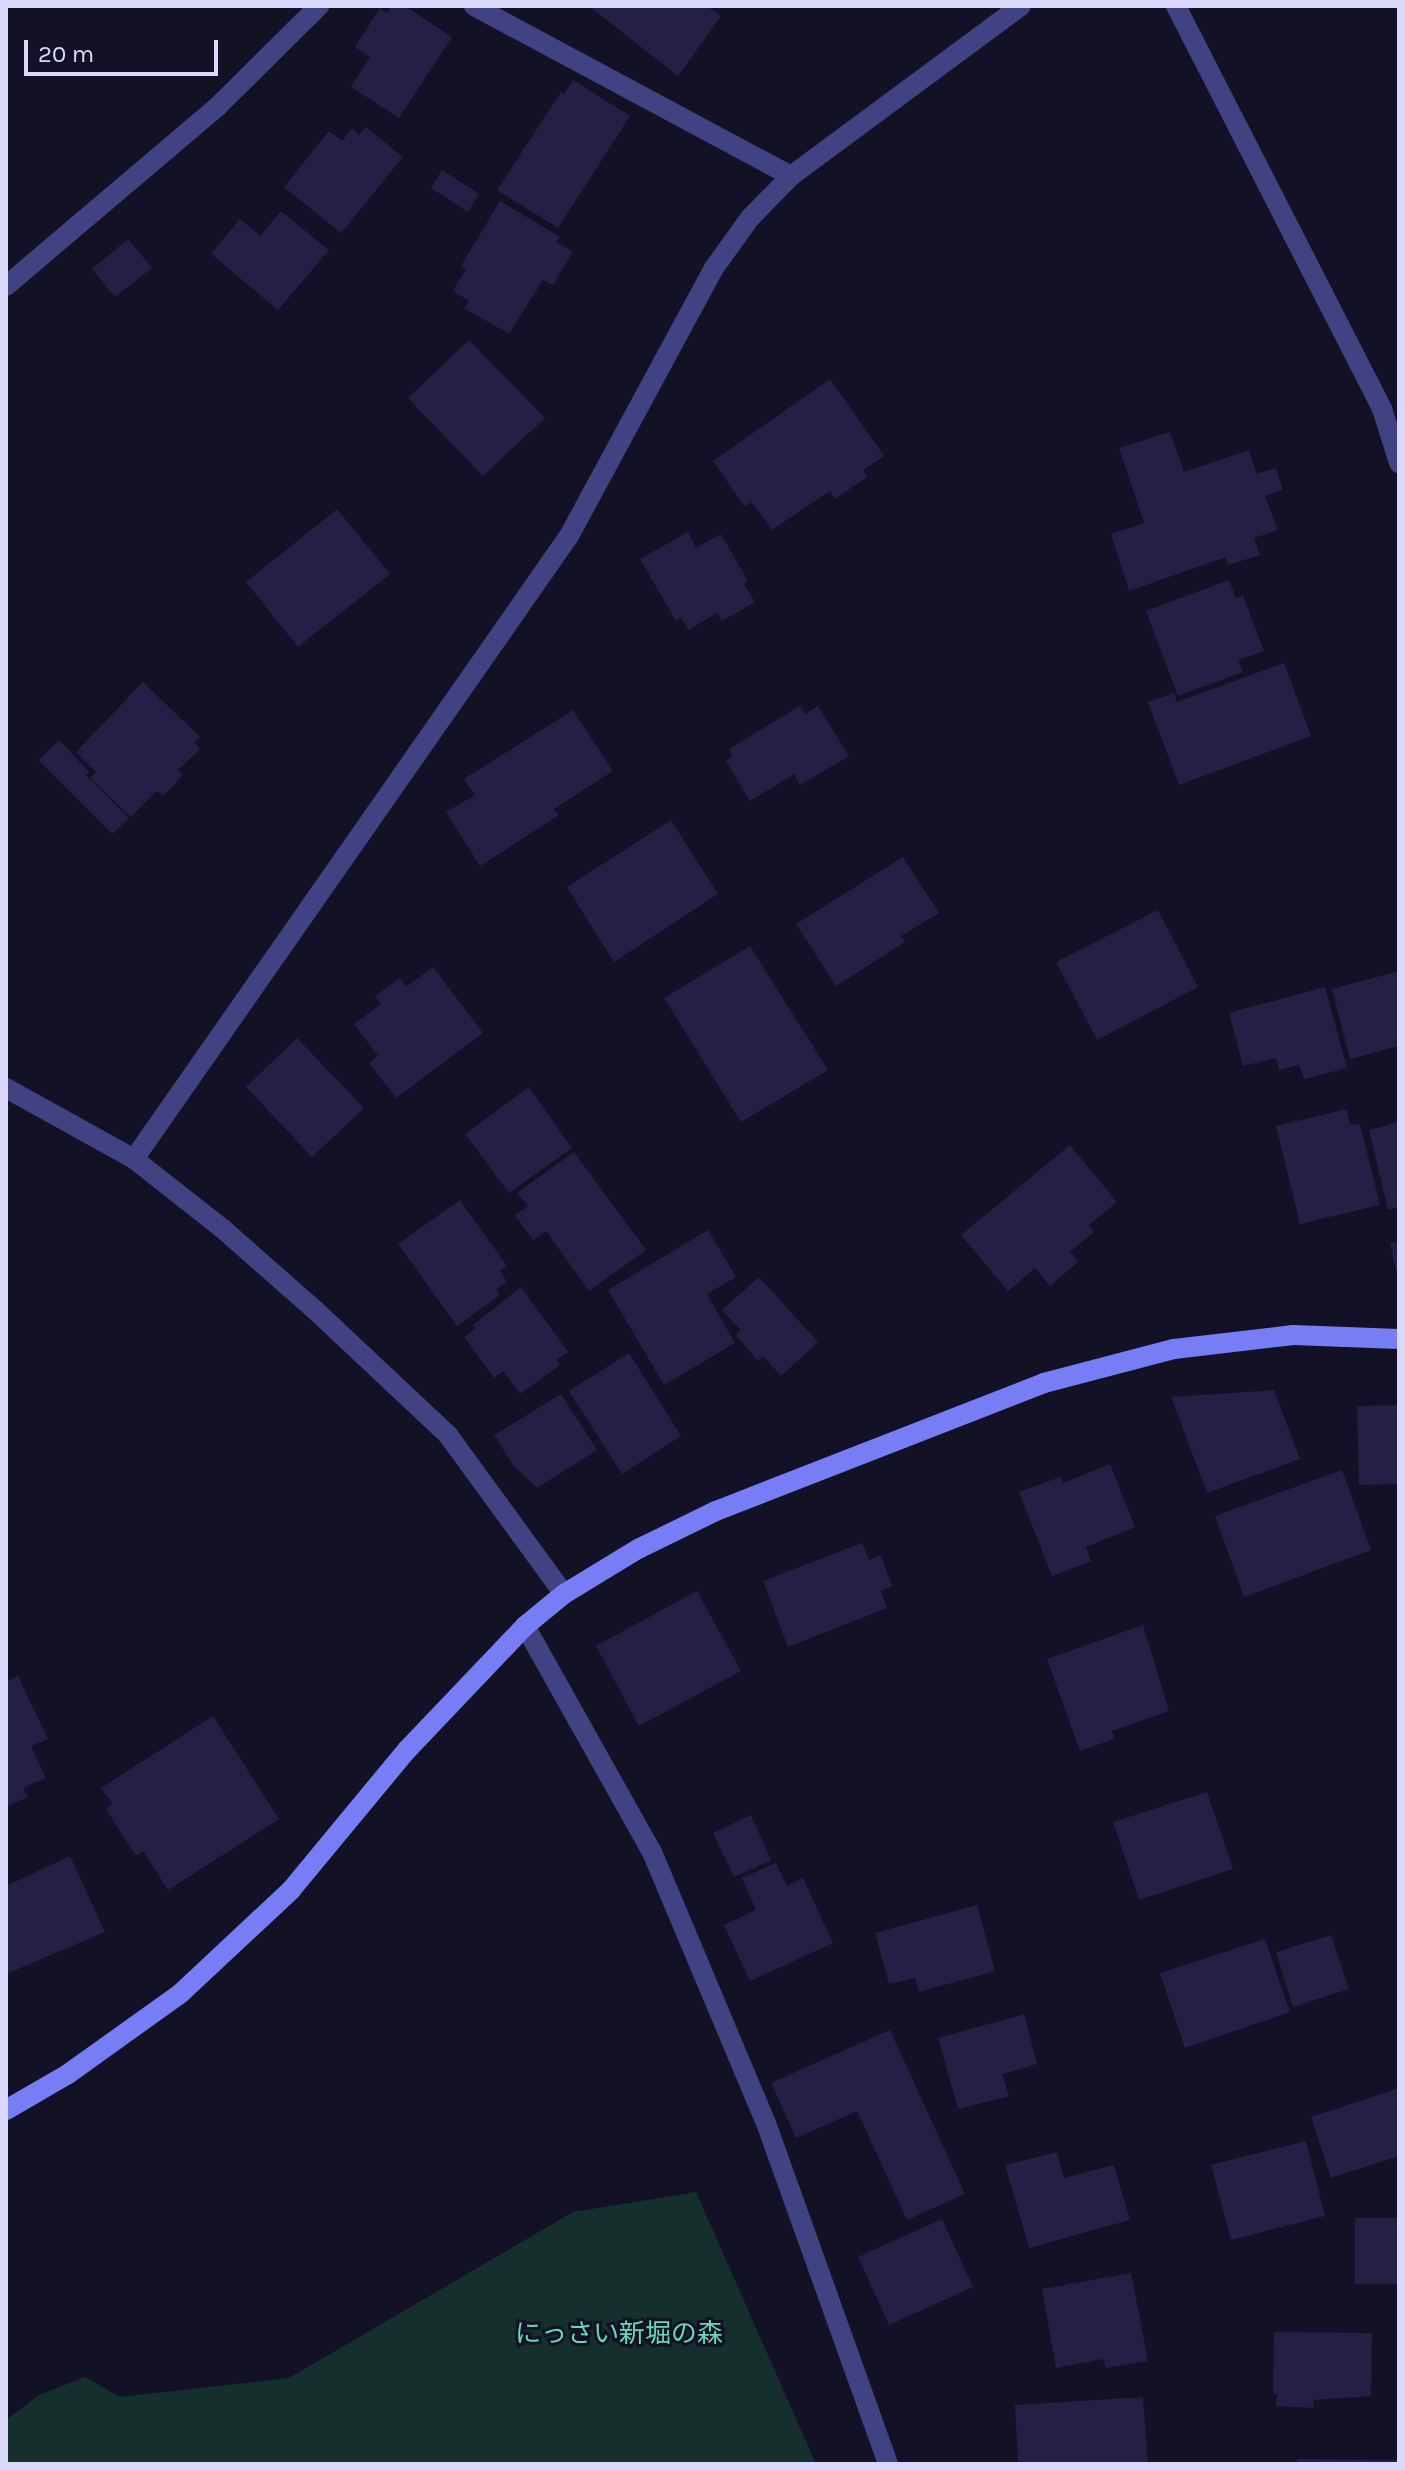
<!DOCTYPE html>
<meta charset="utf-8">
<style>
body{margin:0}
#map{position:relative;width:1405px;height:2470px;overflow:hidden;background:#131126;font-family:Karla,"Noto Sans JP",sans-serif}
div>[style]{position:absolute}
.green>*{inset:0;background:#152f2c}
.building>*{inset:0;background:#231f45}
.street>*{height:20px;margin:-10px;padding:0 10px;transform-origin:10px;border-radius:10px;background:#404281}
.secondary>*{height:20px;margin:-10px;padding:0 10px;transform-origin:10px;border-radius:10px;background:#777ef5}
span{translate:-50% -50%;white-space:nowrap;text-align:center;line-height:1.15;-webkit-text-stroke:6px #131126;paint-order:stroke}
.park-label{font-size:26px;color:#69d8b3}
.frame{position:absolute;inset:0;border:8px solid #dad9fc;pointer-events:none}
.scale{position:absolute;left:24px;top:40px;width:194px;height:36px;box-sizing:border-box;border:4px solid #dad9fc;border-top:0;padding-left:10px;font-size:24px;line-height:28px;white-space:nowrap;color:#dad9fc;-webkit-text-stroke:6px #131126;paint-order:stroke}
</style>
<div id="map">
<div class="green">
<div style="clip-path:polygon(696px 2192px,816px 2464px,6px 2464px,6px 2420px,39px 2395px,85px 2377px,120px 2397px,289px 2378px,573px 2212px)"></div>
</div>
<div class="building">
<div style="clip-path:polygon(391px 6px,405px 6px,452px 37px,399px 118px,351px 87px,370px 57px,355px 47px,380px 8px,387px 13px)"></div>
<div style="clip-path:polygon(589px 6px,707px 6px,721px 16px,678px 76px)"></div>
<div style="clip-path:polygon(573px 80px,630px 116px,558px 228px,497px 190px,561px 92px,564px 94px)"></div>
<div style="clip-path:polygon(366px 127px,403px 157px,341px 233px,284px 187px,329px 131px,342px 141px,352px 128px,359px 135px)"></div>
<div style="clip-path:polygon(442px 170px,479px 194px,468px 212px,431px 188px)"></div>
<div style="clip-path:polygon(500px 201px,560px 237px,556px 242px,573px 252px,553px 285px,543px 280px,509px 334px,464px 308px,469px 301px,453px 291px,466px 269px,461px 266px)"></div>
<div style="clip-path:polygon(281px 211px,329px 250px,278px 310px,211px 254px,240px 219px,260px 236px)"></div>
<div style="clip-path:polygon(128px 239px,152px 268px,115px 297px,92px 269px)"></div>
<div style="clip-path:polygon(469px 340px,545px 418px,483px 476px,408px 398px)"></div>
<div style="clip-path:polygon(830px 379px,884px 456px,863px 470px,867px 477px,835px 499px,830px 491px,772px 530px,752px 502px,745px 507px,713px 461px)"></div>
<div style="clip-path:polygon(1170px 432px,1184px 472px,1249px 450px,1257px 474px,1276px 468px,1283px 490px,1265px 496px,1278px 530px,1254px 538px,1260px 555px,1228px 565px,1226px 557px,1129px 591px,1111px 534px,1144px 523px,1119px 448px)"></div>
<div style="clip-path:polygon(337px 509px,390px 574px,298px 647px,246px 582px)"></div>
<div style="clip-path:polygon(688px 532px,696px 548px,721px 534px,748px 581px,744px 584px,755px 602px,722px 621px,717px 613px,688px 630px,681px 617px,676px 621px,640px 559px)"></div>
<div style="clip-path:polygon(1229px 580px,1236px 598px,1243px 595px,1264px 651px,1238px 660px,1243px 672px,1178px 696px,1146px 611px)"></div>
<div style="clip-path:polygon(1284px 663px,1311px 736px,1179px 785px,1148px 702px,1174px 693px,1177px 702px)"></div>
<div style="clip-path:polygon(143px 682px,200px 737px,194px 742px,200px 749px,178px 770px,183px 775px,163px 796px,157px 791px,131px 817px,90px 778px,96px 772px,76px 752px)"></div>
<div style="clip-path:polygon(800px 706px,805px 714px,818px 706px,849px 756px,800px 785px,794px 774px,750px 801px,726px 761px,733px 756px,729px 749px)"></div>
<div style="clip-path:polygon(573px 710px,613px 771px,554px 809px,559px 815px,480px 866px,446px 812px,475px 795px,464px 779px)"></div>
<div style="clip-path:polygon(59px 740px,89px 772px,86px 775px,129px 818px,112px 834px,38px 760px)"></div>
<div style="clip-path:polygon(671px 820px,718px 894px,614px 962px,567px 887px)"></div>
<div style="clip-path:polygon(903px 857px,939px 913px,901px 936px,905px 942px,836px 986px,796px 924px)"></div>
<div style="clip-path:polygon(1158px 910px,1198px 987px,1097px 1040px,1056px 962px)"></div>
<div style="clip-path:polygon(750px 946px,828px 1070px,741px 1122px,664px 998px)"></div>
<div style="clip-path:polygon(433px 967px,483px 1033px,396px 1098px,369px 1063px,378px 1056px,354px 1024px,381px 1004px,375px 996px,400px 978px,406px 987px)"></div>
<div style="clip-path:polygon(1399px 971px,1399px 1046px,1350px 1059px,1332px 989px)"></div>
<div style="clip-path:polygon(1325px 987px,1347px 1068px,1304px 1079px,1299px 1065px,1279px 1070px,1276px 1058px,1243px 1066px,1229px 1013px)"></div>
<div style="clip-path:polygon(297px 1038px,364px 1108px,312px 1157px,246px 1087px)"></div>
<div style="clip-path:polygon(529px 1087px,572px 1148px,509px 1193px,465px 1134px)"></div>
<div style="clip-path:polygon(1347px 1109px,1350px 1125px,1360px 1124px,1380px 1205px,1300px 1224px,1276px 1126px)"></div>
<div style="clip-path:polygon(1399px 1122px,1399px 1207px,1388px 1210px,1369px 1130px)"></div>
<div style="clip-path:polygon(1070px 1145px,1117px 1202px,1089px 1225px,1094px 1232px,1070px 1252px,1078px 1262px,1050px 1286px,1035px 1268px,1008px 1291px,961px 1235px)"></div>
<div style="clip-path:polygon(574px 1152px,646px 1250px,589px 1291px,546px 1231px,533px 1240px,515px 1215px,528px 1206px,517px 1193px)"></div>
<div style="clip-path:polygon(460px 1200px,507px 1266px,500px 1271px,507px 1282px,496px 1290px,500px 1295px,457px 1326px,398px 1244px)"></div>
<div style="clip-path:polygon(708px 1230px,736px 1277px,707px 1294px,735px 1343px,664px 1385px,608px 1290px)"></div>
<div style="clip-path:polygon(1399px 1242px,1399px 1279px,1398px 1279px,1390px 1243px)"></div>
<div style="clip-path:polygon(759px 1277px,818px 1342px,781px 1376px,763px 1356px,758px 1361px,736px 1335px,741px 1330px,722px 1310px)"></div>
<div style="clip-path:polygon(521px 1287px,568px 1352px,556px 1360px,560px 1365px,520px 1394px,503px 1371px,494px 1378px,464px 1337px,476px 1328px,473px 1325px)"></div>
<div style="clip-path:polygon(629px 1353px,681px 1436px,622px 1474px,569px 1391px)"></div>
<div style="clip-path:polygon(1274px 1390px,1300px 1459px,1207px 1493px,1171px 1397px)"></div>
<div style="clip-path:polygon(561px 1394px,597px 1450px,537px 1488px,513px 1465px,494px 1435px)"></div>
<div style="clip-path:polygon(1399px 1405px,1399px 1484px,1359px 1485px,1357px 1406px)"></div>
<div style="clip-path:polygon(1110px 1464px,1135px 1527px,1086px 1547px,1091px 1561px,1052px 1576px,1019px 1492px,1060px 1477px,1063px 1483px)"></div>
<div style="clip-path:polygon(1342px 1470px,1371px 1550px,1244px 1597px,1215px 1516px)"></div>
<div style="clip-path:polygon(862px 1543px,869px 1560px,881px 1555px,892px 1586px,881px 1591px,887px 1608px,788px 1647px,763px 1581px)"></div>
<div style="clip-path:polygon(697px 1591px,741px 1671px,639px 1726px,596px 1646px)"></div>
<div style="clip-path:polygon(1143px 1625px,1169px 1711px,1112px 1731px,1114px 1739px,1080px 1751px,1047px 1659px)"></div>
<div style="clip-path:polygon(18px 1676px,48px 1739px,31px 1746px,46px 1778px,23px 1788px,28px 1797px,6px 1807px,6px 1682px)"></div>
<div style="clip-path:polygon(213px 1716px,279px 1819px,168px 1890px,143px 1851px,136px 1856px,106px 1809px,113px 1804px,101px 1788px)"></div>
<div style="clip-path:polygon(1207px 1792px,1233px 1869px,1139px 1900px,1113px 1822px)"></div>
<div style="clip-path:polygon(751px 1815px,771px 1860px,734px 1877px,713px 1833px)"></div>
<div style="clip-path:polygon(70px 1856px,105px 1932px,6px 1974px,6px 1886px)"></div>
<div style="clip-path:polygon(776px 1863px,787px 1886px,803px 1878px,833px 1943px,750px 1981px,724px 1925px,756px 1910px,742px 1878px)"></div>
<div style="clip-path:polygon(977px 1905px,995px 1971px,919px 1992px,915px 1978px,889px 1984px,875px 1933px)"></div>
<div style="clip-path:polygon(1331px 1935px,1349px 1989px,1293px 2007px,1276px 1952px)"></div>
<div style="clip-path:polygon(1265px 1939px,1290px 2012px,1185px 2048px,1160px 1973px)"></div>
<div style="clip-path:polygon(1024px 2014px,1037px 2064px,1002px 2074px,1009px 2096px,958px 2109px,938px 2038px)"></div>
<div style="clip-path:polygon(890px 2030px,965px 2194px,907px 2220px,857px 2111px,796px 2138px,771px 2083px)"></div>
<div style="clip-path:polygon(1399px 2088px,1399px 2156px,1331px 2178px,1311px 2117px)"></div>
<div style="clip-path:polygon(1306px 2141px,1325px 2216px,1231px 2240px,1211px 2165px)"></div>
<div style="clip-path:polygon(1057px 2152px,1064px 2178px,1114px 2165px,1130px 2220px,1029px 2248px,1005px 2165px)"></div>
<div style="clip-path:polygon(1355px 2218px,1399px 2218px,1399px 2284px,1355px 2284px)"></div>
<div style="clip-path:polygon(942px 2219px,973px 2287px,889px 2325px,858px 2257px)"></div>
<div style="clip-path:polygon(1131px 2273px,1148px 2361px,1106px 2368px,1103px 2359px,1056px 2368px,1042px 2289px)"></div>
<div style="clip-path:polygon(1274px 2332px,1372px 2333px,1371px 2396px,1314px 2400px,1313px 2408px,1276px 2406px,1277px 2394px,1273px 2395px)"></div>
<div style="clip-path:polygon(1143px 2397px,1148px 2464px,1018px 2464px,1015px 2405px)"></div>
<div style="clip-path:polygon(1297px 2459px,1399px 2460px,1399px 2464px,1297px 2464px)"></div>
</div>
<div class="street">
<div style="left:474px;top:6px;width:360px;rotate:28.2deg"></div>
<div style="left:1176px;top:6px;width:453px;rotate:62.9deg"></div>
<div style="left:1382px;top:409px;width:57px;rotate:72.5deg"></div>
<div style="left:6px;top:286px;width:277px;rotate:-40.3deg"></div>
<div style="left:217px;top:107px;width:144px;rotate:-44.7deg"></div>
<div style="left:6px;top:1088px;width:146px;rotate:29deg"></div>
<div style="left:134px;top:1159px;width:113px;rotate:38.2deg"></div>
<div style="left:223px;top:1229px;width:123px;rotate:41.4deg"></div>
<div style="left:315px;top:1310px;width:183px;rotate:43.2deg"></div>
<div style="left:448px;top:1435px;width:197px;rotate:53.9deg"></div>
<div style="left:134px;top:1159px;width:760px;rotate:-55.08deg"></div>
<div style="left:569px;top:536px;width:305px;rotate:-61.6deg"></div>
<div style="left:714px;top:268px;width:62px;rotate:-54.2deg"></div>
<div style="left:750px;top:218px;width:59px;rotate:-45.7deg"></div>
<div style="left:791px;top:176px;width:286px;rotate:-36.5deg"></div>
<div style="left:525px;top:1626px;width:259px;rotate:60.7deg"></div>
<div style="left:652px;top:1852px;width:294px;rotate:67.2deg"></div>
<div style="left:766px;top:2123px;width:362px;rotate:70.3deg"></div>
</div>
<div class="secondary">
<div style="left:6px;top:2110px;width:72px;rotate:-30.1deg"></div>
<div style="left:68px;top:2074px;width:139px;rotate:-35.6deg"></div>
<div style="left:181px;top:1993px;width:151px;rotate:-43.1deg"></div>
<div style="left:291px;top:1890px;width:182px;rotate:-50.4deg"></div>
<div style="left:407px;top:1750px;width:171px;rotate:-46.4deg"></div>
<div style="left:525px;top:1626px;width:50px;rotate:-39.4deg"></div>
<div style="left:564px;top:1594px;width:87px;rotate:-31.3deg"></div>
<div style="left:638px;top:1549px;width:87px;rotate:-26deg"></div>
<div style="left:716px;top:1511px;width:352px;rotate:-21.3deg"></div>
<div style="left:1044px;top:1383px;width:134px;rotate:-14.7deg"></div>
<div style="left:1174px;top:1349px;width:120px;rotate:-6.7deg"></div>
<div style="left:1293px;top:1335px;width:106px;rotate:2.2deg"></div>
</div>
<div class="park-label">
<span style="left:619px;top:2334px">にっさい新堀の森</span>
</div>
<div class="frame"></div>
<div class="scale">20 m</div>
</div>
